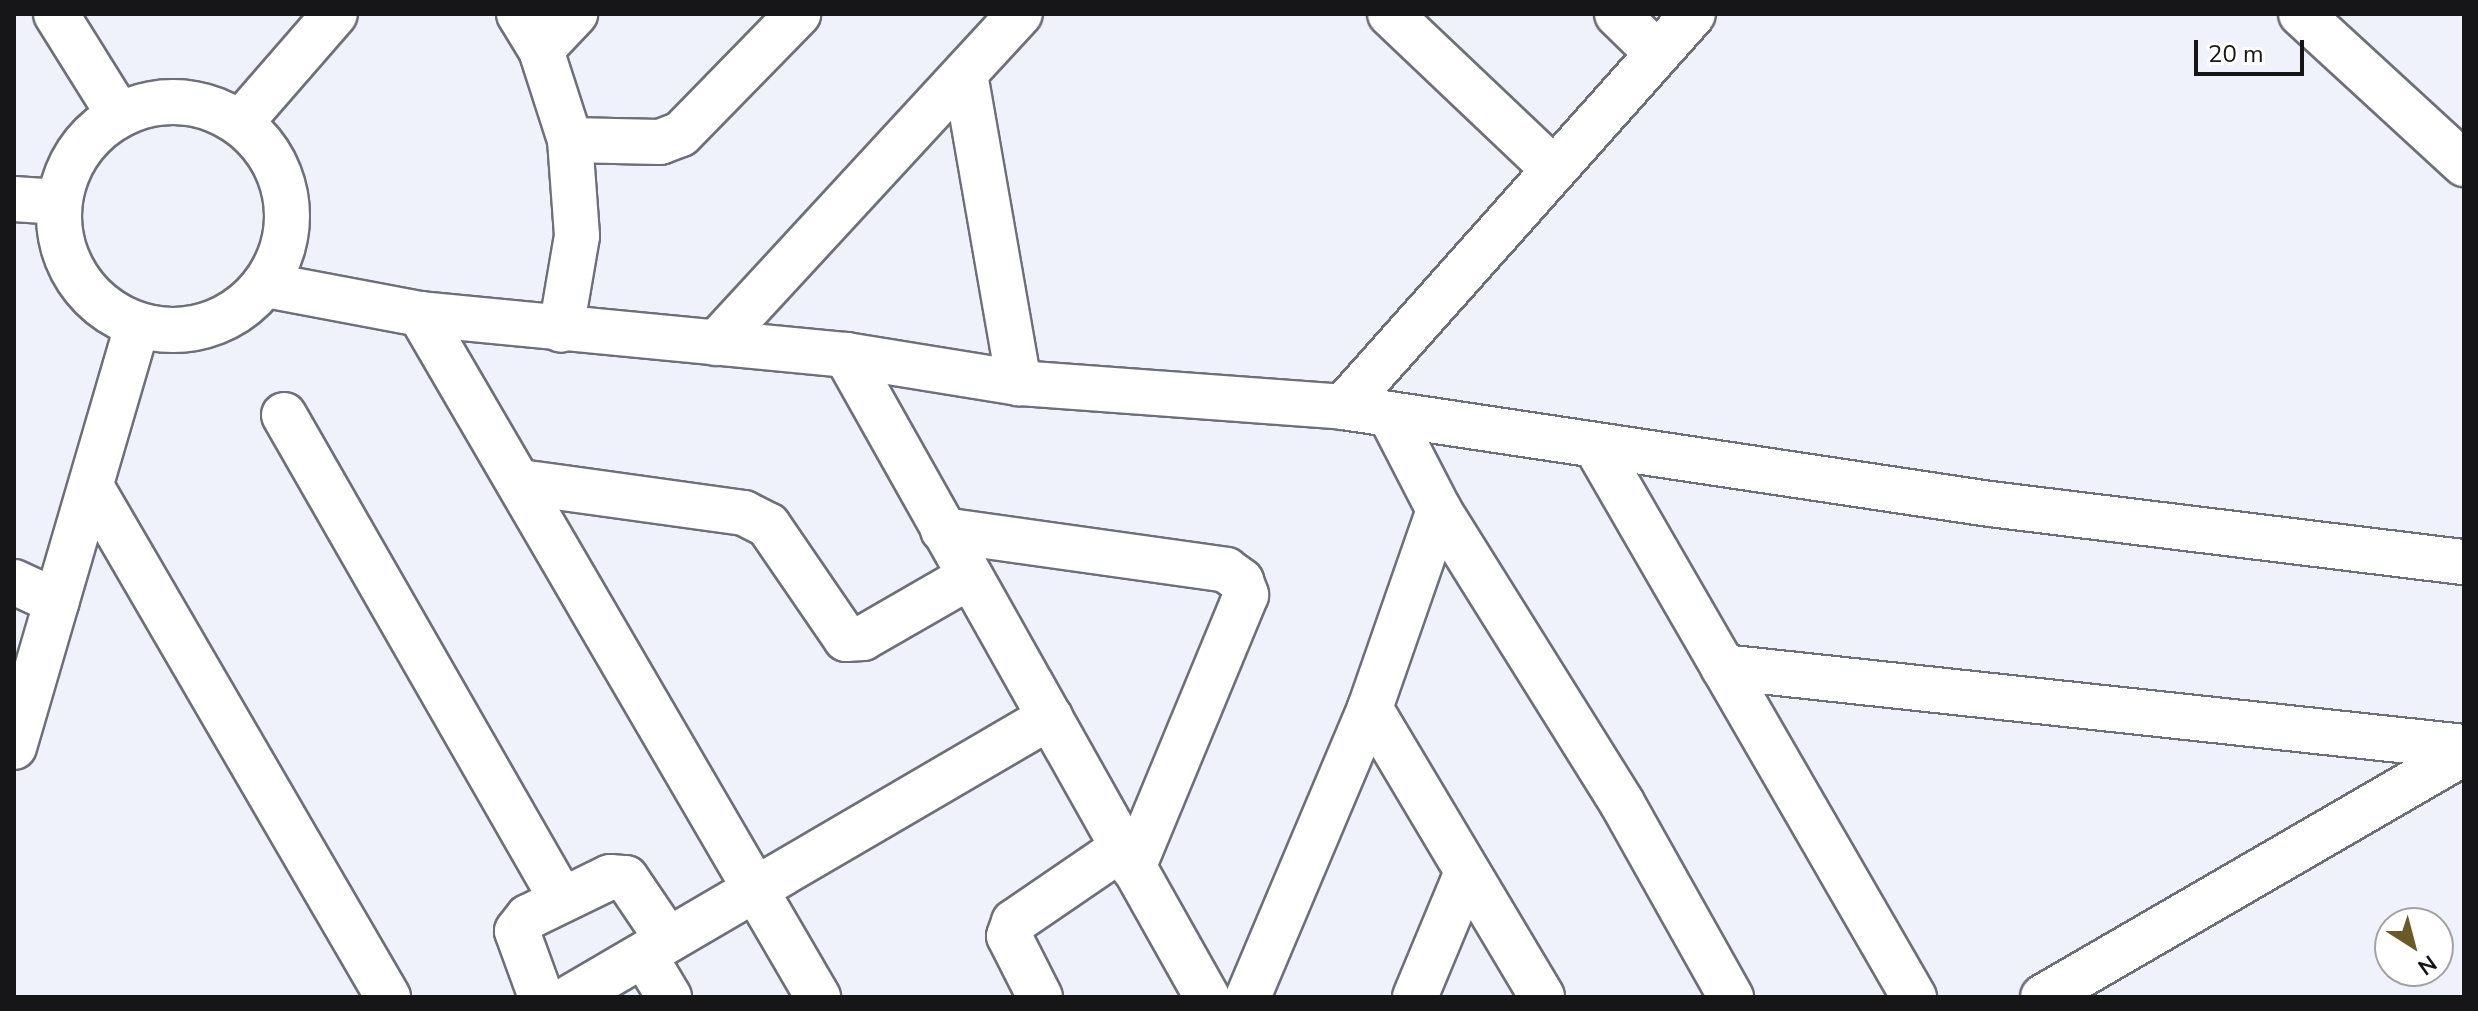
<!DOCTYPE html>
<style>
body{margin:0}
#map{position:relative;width:2478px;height:1011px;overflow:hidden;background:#f0f2fb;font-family:"Nunito Sans",sans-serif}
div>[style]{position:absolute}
.roads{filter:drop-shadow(2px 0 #6e7077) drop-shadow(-2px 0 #6e7077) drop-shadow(0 2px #6e7077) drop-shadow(0 -2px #6e7077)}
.minor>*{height:44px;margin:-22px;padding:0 22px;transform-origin:22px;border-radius:22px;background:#fff}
.minor>.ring{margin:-22px;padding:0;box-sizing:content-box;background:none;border:44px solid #fff;border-radius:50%}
span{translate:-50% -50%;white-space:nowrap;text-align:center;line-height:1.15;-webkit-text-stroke:6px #fff;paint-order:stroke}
.frame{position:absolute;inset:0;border:16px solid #161619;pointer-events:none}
.north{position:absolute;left:2374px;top:907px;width:80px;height:80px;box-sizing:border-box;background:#fff;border:2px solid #a2a2a3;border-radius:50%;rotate:144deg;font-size:22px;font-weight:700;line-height:32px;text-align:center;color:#161619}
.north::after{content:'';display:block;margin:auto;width:28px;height:36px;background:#6c5928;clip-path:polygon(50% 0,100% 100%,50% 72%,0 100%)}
.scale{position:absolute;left:2194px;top:40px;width:110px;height:36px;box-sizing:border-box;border:4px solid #161619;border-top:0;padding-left:10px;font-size:24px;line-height:28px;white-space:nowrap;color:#161619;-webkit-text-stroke:6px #fff;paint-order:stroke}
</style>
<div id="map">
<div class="roads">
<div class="minor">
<div style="left:56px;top:14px;width:119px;rotate:58deg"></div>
<div style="left:519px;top:14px;width:42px;rotate:58.6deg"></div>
<div style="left:541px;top:50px;width:95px;rotate:72.1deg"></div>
<div style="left:570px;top:140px;width:96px;rotate:85.8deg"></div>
<div style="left:577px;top:236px;width:95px;rotate:99.7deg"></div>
<div style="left:1390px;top:14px;width:222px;rotate:43.5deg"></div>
<div style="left:1617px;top:14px;width:56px;rotate:44.3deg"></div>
<div style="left:2301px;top:14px;width:222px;rotate:42.6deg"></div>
<div style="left:541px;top:50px;width:50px;rotate:-46.6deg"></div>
<div style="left:965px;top:74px;width:314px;rotate:80.1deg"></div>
<div class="ring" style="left:59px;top:102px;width:184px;height:184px"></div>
<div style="left:241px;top:122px;width:143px;rotate:-49deg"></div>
<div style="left:570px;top:140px;width:90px;rotate:1.3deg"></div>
<div style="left:660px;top:142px;width:22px;rotate:-21deg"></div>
<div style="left:681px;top:134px;width:168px;rotate:-45.7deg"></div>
<div style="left:14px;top:199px;width:45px;rotate:3.8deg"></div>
<div style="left:266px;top:285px;width:157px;rotate:10.7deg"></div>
<div style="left:420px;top:314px;width:428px;rotate:5.5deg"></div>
<div style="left:846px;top:355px;width:175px;rotate:9.2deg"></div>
<div style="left:1019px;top:383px;width:325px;rotate:4.2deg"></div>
<div style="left:1343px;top:407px;width:654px;rotate:8.53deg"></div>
<div style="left:1990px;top:504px;width:478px;rotate:7deg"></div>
<div style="left:420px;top:314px;width:791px;rotate:59.77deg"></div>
<div style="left:716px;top:343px;width:448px;rotate:-47.3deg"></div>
<div style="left:846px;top:355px;width:737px;rotate:60.65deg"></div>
<div style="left:1343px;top:407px;width:526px;rotate:-48.31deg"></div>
<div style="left:284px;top:415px;width:559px;rotate:60.18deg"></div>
<div style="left:1390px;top:415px;width:107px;rotate:62.7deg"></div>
<div style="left:1439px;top:510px;width:345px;rotate:58deg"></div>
<div style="left:1622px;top:803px;width:223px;rotate:60.7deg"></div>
<div style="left:1595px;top:445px;width:638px;rotate:59.98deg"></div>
<div style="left:520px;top:482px;width:226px;rotate:7.9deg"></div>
<div style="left:744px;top:513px;width:27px;rotate:27deg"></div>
<div style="left:768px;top:525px;width:138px;rotate:55.6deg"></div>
<div style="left:846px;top:639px;width:17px;rotate:-3deg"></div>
<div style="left:863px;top:638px;width:122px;rotate:-29.9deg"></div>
<div style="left:92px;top:488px;width:589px;rotate:59.82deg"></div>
<div style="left:943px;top:530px;width:286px;rotate:8deg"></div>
<div style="left:1226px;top:570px;width:19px;rotate:36deg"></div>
<div style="left:1241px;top:581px;width:15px;rotate:70deg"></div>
<div style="left:1246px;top:595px;width:295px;rotate:112.5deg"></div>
<div style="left:14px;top:582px;width:47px;rotate:24.9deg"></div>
<div style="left:1723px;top:667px;width:745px;rotate:6.16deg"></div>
<div style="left:1370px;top:708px;width:336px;rotate:59.2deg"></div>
<div style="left:14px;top:747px;width:439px;rotate:-73.7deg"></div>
<div style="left:644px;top:955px;width:49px;rotate:59.2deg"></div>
<div style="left:541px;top:997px;width:70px;rotate:-110deg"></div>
<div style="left:517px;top:931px;width:18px;rotate:-52deg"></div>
<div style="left:528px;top:917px;width:91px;rotate:-26deg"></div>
<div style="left:610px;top:877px;width:16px;rotate:4deg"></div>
<div style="left:626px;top:878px;width:75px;rotate:55.9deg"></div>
<div style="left:571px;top:997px;width:555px;rotate:-30.31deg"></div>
<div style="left:1040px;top:997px;width:68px;rotate:-116.9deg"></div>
<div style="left:1009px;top:936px;width:15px;rotate:-70deg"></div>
<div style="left:1014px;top:922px;width:131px;rotate:-34.4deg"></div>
<div style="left:1248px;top:997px;width:314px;rotate:-67.1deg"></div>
<div style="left:1370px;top:708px;width:210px;rotate:-70.8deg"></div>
<div style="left:1415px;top:997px;width:135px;rotate:-67.4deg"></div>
<div style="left:2043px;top:997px;width:487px;rotate:-30.1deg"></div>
</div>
</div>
<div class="frame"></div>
<div class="north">N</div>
<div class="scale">20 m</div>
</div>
